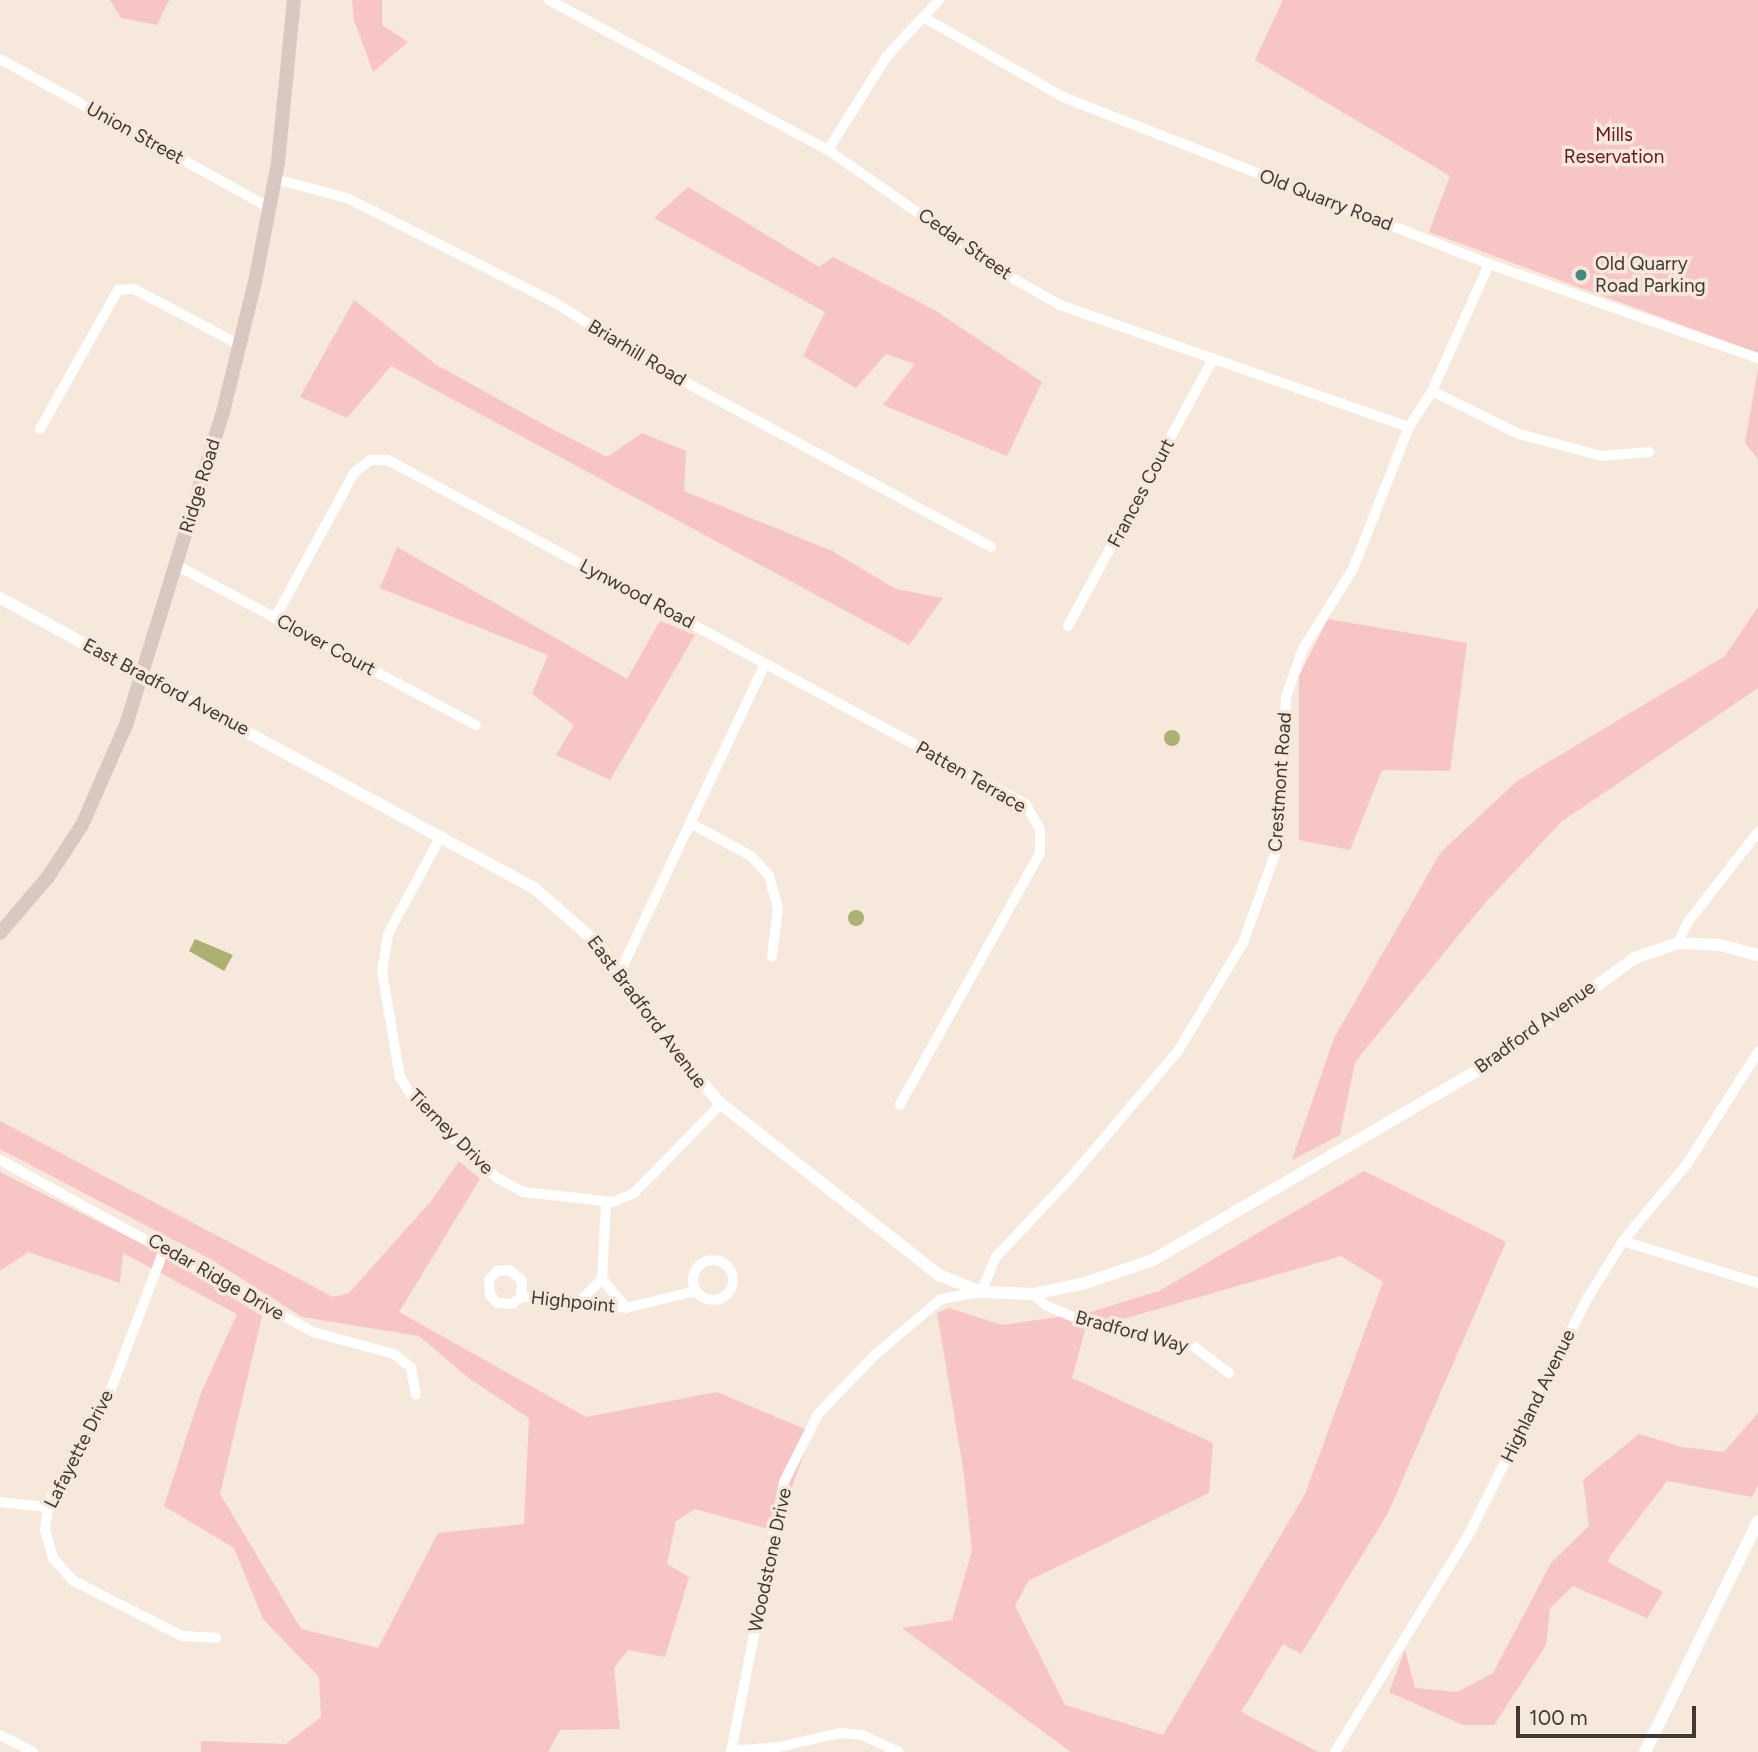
<!DOCTYPE html>
<style>
body{margin:0}
#map{position:relative;width:1758px;height:1752px;overflow:hidden;background:#f6e8da;font-family:Figtree,sans-serif}
div>[style]{position:absolute}
.green>*{inset:0;background:#f7c5c4}
.water>*{inset:0;background:#abb170}
.round{border-radius:50%}
.minor>*{height:10px;margin:-5px;padding:0 5px;transform-origin:5px;border-radius:5px;background:#fff}
.minor>.ring{margin:-5px;padding:0;box-sizing:content-box;background:none;border:10px solid #fff;border-radius:50%}
.tertiary>*{height:12px;margin:-6px;padding:0 6px;transform-origin:6px;border-radius:6px;background:#fff}
.secondary>*{height:14px;margin:-7px;padding:0 7px;transform-origin:7px;border-radius:7px;background:#d8c8c1}
.dots>*{width:19px;height:19px;translate:-50% -50%;box-sizing:border-box;border:4px solid #f6e8da;border-radius:50%}
span{translate:-50% -50%;white-space:nowrap;text-align:center;line-height:1.15;-webkit-text-stroke:7px #f6e8da;paint-order:stroke}
.street-label{font-size:19px;color:#403a34}
.park-label{font-size:19px;color:#68131e}
.poi-label{font-size:19px;color:#403a34}
.left{translate:0 -50%;text-align:left}
.scale{position:absolute;left:1516px;top:1706px;width:180px;height:32px;box-sizing:border-box;border:4px solid #403a34;border-top:0;padding-left:9px;font-size:21px;line-height:24px;white-space:nowrap;color:#403a34;-webkit-text-stroke:5px #f6e8da;paint-order:stroke}
</style>
<div id="map">
<div class="green">
<div style="clip-path:polygon(110px 0,169px 0,157px 25px,121px 18px)"></div>
<div style="clip-path:polygon(352px 0,382px 0,382px 25px,408px 42px,373px 72px,354px 20px)"></div>
<div style="clip-path:polygon(1283px 0,1758px 0,1758px 353px,1429px 232px,1450px 176px,1255px 60px)"></div>
<div style="clip-path:polygon(688px 187px,819px 267px,833px 257px,936px 311px,1042px 382px,1007px 456px,883px 405px,915px 364px,886px 354px,856px 388px,803px 356px,825px 312px,654px 218px)"></div>
<div style="clip-path:polygon(354px 300px,435px 364px,550px 428px,607px 457px,642px 433px,686px 451px,684px 491px,832px 551px,896px 589px,943px 598px,909px 645px,391px 366px,347px 418px,300px 397px)"></div>
<div style="clip-path:polygon(1758px 369px,1758px 459px,1745px 443px)"></div>
<div style="clip-path:polygon(397px 547px,627px 679px,660px 621px,695px 635px,610px 780px,556px 755px,574px 725px,532px 694px,548px 655px,380px 588px)"></div>
<div style="clip-path:polygon(1758px 607px,1758px 688px,1561px 822px,1484px 904px,1355px 1062px,1340px 1135px,1292px 1160px,1334px 1038px,1441px 852px,1517px 781px,1725px 656px)"></div>
<div style="clip-path:polygon(1328px 619px,1467px 643px,1450px 771px,1382px 770px,1350px 850px,1299px 840px,1299px 676px)"></div>
<div style="clip-path:polygon(0 1121px,333px 1297px,349px 1293px,432px 1200px,459px 1161px,480px 1179px,399px 1312px,586px 1417px,717px 1392px,812px 1432px,776px 1531px,695px 1509px,676px 1521px,667px 1564px,689px 1577px,665px 1657px,628px 1650px,614px 1668px,620px 1729px,560px 1730px,548px 1752px,201px 1752px,201px 1741px,286px 1744px,321px 1717px,319px 1677px,263px 1619px,234px 1548px,164px 1506px,201px 1393px,237px 1314px,123px 1253px,120px 1283px,28px 1252px,0 1271px,0 1172px,150px 1248px,262px 1316px,220px 1494px,301px 1629px,378px 1648px,438px 1533px,524px 1524px,529px 1418px,470px 1379px,419px 1336px,302px 1317px,212px 1260px,0 1149px)"></div>
<div style="clip-path:polygon(evenodd,1364px 1171px,1506px 1242px,1388px 1513px,1301px 1654px,1283px 1644px,1241px 1712px,1318px 1752px,1071px 1752px,902px 1628px,952px 1620px,972px 1551px,963px 1467px,937px 1313px,949px 1308px,1002px 1325px,1087px 1313px,1159px 1291px,1364px 1171px,1341px 1256px,1383px 1282px,1305px 1494px,1163px 1735px,1065px 1705px,1015px 1606px,1028px 1581px,1209px 1493px,1213px 1443px,1072px 1378px,1085px 1330px,1341px 1256px)"></div>
<div style="clip-path:polygon(1758px 1413px,1758px 1484px,1752px 1497px,1667px 1481px,1610px 1556px,1608px 1562px,1663px 1592px,1647px 1618px,1573px 1586px,1550px 1608px,1546px 1645px,1494px 1725px,1463px 1725px,1389px 1692px,1405px 1650px,1415px 1688px,1457px 1692px,1493px 1673px,1551px 1563px,1589px 1526px,1583px 1480px,1639px 1434px,1682px 1447px,1724px 1452px)"></div>
</div>
<div class="water">
<div class="round" style="left:1164px;top:730px;width:16px;height:16px"></div>
<div class="round" style="left:848px;top:910px;width:16px;height:16px"></div>
<div style="clip-path:polygon(195px 939px,233px 955px,224px 971px,189px 951px)"></div>
</div>
<div class="minor">
<div style="left:549px;top:0;width:317px;rotate:28.3deg"></div>
<div style="left:828px;top:150px;width:218px;rotate:34.9deg"></div>
<div style="left:1007px;top:275px;width:61px;rotate:29.5deg"></div>
<div style="left:1060px;top:305px;width:370px;rotate:19.3deg"></div>
<div style="left:923px;top:17px;width:161px;rotate:29.7deg"></div>
<div style="left:1063px;top:97px;width:458px;rotate:21.4deg"></div>
<div style="left:1489px;top:264px;width:285px;rotate:19.3deg"></div>
<div style="left:0;top:59px;width:308px;rotate:28.9deg"></div>
<div style="left:828px;top:150px;width:111px;rotate:-57.9deg"></div>
<div style="left:887px;top:56px;width:76px;rotate:-47.1deg"></div>
<div style="left:275px;top:179px;width:74px;rotate:14.8deg"></div>
<div style="left:347px;top:198px;width:232px;rotate:26.7deg"></div>
<div style="left:554px;top:302px;width:124px;rotate:32.2deg"></div>
<div style="left:659px;top:368px;width:377px;rotate:28.3deg"></div>
<div style="left:1432px;top:391px;width:97px;rotate:26.3deg"></div>
<div style="left:1519px;top:434px;width:86px;rotate:14.8deg"></div>
<div style="left:1602px;top:456px;width:47px;rotate:-4.9deg"></div>
<div style="left:40px;top:429px;width:159px;rotate:-60.7deg"></div>
<div style="left:118px;top:290px;width:16px;rotate:-4deg"></div>
<div style="left:134px;top:289px;width:120px;rotate:27.8deg"></div>
<div style="left:176px;top:565px;width:340px;rotate:28.1deg"></div>
<div style="left:275px;top:618px;width:165px;rotate:-61.4deg"></div>
<div style="left:354px;top:473px;width:21px;rotate:-39deg"></div>
<div style="left:370px;top:460px;width:18px"></div>
<div style="left:388px;top:460px;width:724px;rotate:28.37deg"></div>
<div style="left:1025px;top:804px;width:29px;rotate:59deg"></div>
<div style="left:1040px;top:829px;width:24px;rotate:90deg"></div>
<div style="left:1040px;top:853px;width:288px;rotate:119.1deg"></div>
<div style="left:1068px;top:626px;width:304px;rotate:-61.5deg"></div>
<div style="left:690px;top:823px;width:69px;rotate:28.4deg"></div>
<div style="left:751px;top:856px;width:26px;rotate:47deg"></div>
<div style="left:769px;top:875px;width:34px;rotate:75deg"></div>
<div style="left:778px;top:908px;width:49px;rotate:97deg"></div>
<div style="left:441px;top:836px;width:111px;rotate:118.4deg"></div>
<div style="left:388px;top:934px;width:37px;rotate:99deg"></div>
<div style="left:382px;top:971px;width:108px;rotate:80.4deg"></div>
<div style="left:400px;top:1077px;width:25px;rotate:58deg"></div>
<div style="left:413px;top:1098px;width:65px;rotate:45deg"></div>
<div style="left:459px;top:1144px;width:51px;rotate:41.8deg"></div>
<div style="left:497px;top:1178px;width:30px;rotate:28deg"></div>
<div style="left:523px;top:1192px;width:91px;rotate:6.3deg"></div>
<div style="left:613px;top:1202px;width:23px;rotate:-23deg"></div>
<div style="left:634px;top:1193px;width:124px;rotate:-45.7deg"></div>
<div style="left:1678px;top:943px;width:23px;rotate:-65deg"></div>
<div style="left:1688px;top:922px;width:114px;rotate:-52.1deg"></div>
<div style="left:620px;top:972px;width:340px;rotate:-64.8deg"></div>
<div style="left:0;top:1160px;width:357px;rotate:28.8deg"></div>
<div style="left:313px;top:1332px;width:84px;rotate:15.2deg"></div>
<div style="left:394px;top:1354px;width:22px;rotate:39deg"></div>
<div style="left:411px;top:1368px;width:27px;rotate:80deg"></div>
<div style="left:1623px;top:1241px;width:141px;rotate:17.3deg"></div>
<div style="left:165px;top:1247px;width:178px;rotate:110.8deg"></div>
<div style="left:102px;top:1413px;width:103px;rotate:121.1deg"></div>
<div style="left:49px;top:1501px;width:29px;rotate:98deg"></div>
<div style="left:45px;top:1530px;width:29px;rotate:74deg"></div>
<div style="left:53px;top:1558px;width:31px;rotate:48deg"></div>
<div style="left:74px;top:1581px;width:121px;rotate:27deg"></div>
<div style="left:182px;top:1636px;width:34px;rotate:3deg"></div>
<div class="ring" style="left:693px;top:1260px;width:30px;height:30px"></div>
<div style="left:602px;top:1279px;width:38px;rotate:50deg"></div>
<div style="left:1033px;top:1294px;width:18px;rotate:41deg"></div>
<div style="left:1047px;top:1306px;width:47px;rotate:22.7deg"></div>
<div style="left:1090px;top:1324px;width:105px;rotate:12.1deg"></div>
<div style="left:1193px;top:1346px;width:45px;rotate:36.9deg"></div>
<div style="left:521px;top:1297px;width:11px;rotate:142deg"></div>
<div style="left:512px;top:1304px;width:15px;rotate:-176deg"></div>
<div style="left:497px;top:1303px;width:11px;rotate:-131deg"></div>
<div style="left:490px;top:1295px;width:15px;rotate:-94deg"></div>
<div style="left:489px;top:1280px;width:12px;rotate:-48deg"></div>
<div style="left:497px;top:1271px;width:12px;rotate:-5deg"></div>
<div style="left:509px;top:1270px;width:16px;rotate:38deg"></div>
<div style="left:522px;top:1280px;width:17px;rotate:93deg"></div>
<div style="left:521px;top:1297px;width:106px;rotate:6deg"></div>
<div style="left:626px;top:1308px;width:72px;rotate:-13.7deg"></div>
<div style="left:578px;top:1303px;width:34px;rotate:-45deg"></div>
<div style="left:602px;top:1279px;width:76px;rotate:-87deg"></div>
<div style="left:0;top:1502px;width:47px;rotate:6.1deg"></div>
<div style="left:0;top:1735px;width:37px;rotate:27deg"></div>
<div style="left:731px;top:1751px;width:48px;rotate:-4.8deg"></div>
<div style="left:779px;top:1747px;width:63px;rotate:-12.9deg"></div>
<div style="left:840px;top:1733px;width:22px;rotate:5deg"></div>
<div style="left:862px;top:1735px;width:40px;rotate:25deg"></div>
<div style="left:731px;top:1752px;width:275px;rotate:-78.9deg"></div>
<div style="left:784px;top:1482px;width:76px;rotate:-63.4deg"></div>
<div style="left:818px;top:1414px;width:83px;rotate:-46deg"></div>
<div style="left:876px;top:1354px;width:85px;rotate:-40.2deg"></div>
<div style="left:941px;top:1299px;width:41px;rotate:-9.9deg"></div>
<div style="left:981px;top:1292px;width:38px;rotate:-67deg"></div>
<div style="left:996px;top:1257px;width:111px;rotate:-46.8deg"></div>
<div style="left:1072px;top:1176px;width:164px;rotate:-49.7deg"></div>
<div style="left:1178px;top:1051px;width:126px;rotate:-59deg"></div>
<div style="left:1243px;top:943px;width:103px;rotate:-70.2deg"></div>
<div style="left:1278px;top:846px;width:149px;rotate:-86.9deg"></div>
<div style="left:1286px;top:697px;width:51px;rotate:-70.5deg"></div>
<div style="left:1303px;top:649px;width:94px;rotate:-58deg"></div>
<div style="left:1353px;top:569px;width:153px;rotate:-68.5deg"></div>
<div style="left:1409px;top:427px;width:43px;rotate:-57.4deg"></div>
<div style="left:1432px;top:391px;width:139px;rotate:-65.8deg"></div>
<div style="left:1335px;top:1752px;width:256px;rotate:-58.4deg"></div>
<div style="left:1469px;top:1534px;width:257px;rotate:-63.4deg"></div>
<div style="left:1584px;top:1304px;width:74px;rotate:-58.2deg"></div>
<div style="left:1623px;top:1241px;width:100px;rotate:-50.3deg"></div>
<div style="left:1687px;top:1164px;width:133px;rotate:-57.6deg"></div>
</div>
<div class="tertiary">
<div style="left:0;top:598px;width:608px;rotate:28.51deg"></div>
<div style="left:534px;top:888px;width:84px;rotate:41.1deg"></div>
<div style="left:597px;top:943px;width:105px;rotate:55.9deg"></div>
<div style="left:656px;top:1030px;width:98px;rotate:48.7deg"></div>
<div style="left:721px;top:1104px;width:277px;rotate:38.1deg"></div>
<div style="left:939px;top:1275px;width:45px;rotate:22deg"></div>
<div style="left:981px;top:1292px;width:52px;rotate:2.2deg"></div>
<div style="left:1033px;top:1294px;width:53px;rotate:-11.9deg"></div>
<div style="left:1085px;top:1283px;width:72px;rotate:-18.7deg"></div>
<div style="left:1153px;top:1260px;width:394px;rotate:-30.3deg"></div>
<div style="left:1493px;top:1061px;width:175px;rotate:-36deg"></div>
<div style="left:1635px;top:958px;width:46px;rotate:-19.2deg"></div>
<div style="left:1678px;top:943px;width:42px;rotate:2.7deg"></div>
<div style="left:1720px;top:945px;width:39px;rotate:15deg"></div>
<div style="left:1645px;top:1752px;width:257px;rotate:-63.9deg"></div>
</div>
<div class="secondary">
<div style="left:0;top:933px;width:74px;rotate:-49.4deg"></div>
<div style="left:48px;top:877px;width:62px;rotate:-56.8deg"></div>
<div style="left:82px;top:825px;width:109px;rotate:-66.3deg"></div>
<div style="left:126px;top:725px;width:328px;rotate:-72.8deg"></div>
<div style="left:223px;top:412px;width:134px;rotate:-76.2deg"></div>
<div style="left:255px;top:282px;width:122px;rotate:-79.1deg"></div>
<div style="left:278px;top:162px;width:163px;rotate:-84.4deg"></div>
</div>
<div class="dots">
<div style="left:1581px;top:275px;background:#458a80"></div>
</div>
<div class="street-label">
<span style="left:135px;top:133px;rotate:29deg">Union Street</span>
<span style="left:1326px;top:200px;rotate:21deg">Old Quarry Road</span>
<span style="left:965px;top:244px;rotate:35deg">Cedar Street</span>
<span style="left:637px;top:353px;rotate:31deg">Briarhill Road</span>
<span style="left:200px;top:486px;rotate:-73deg">Ridge Road</span>
<span style="left:1141px;top:493px;rotate:-62deg">Frances Court</span>
<span style="left:637px;top:594px;rotate:28deg">Lynwood Road</span>
<span style="left:326px;top:645px;rotate:28deg">Clover Court</span>
<span style="left:166px;top:687px;rotate:28deg">East Bradford Avenue</span>
<span style="left:971px;top:777px;rotate:30deg">Patten Terrace</span>
<span style="left:1280px;top:782px;rotate:-86deg">Crestmont Road</span>
<span style="left:647px;top:1012px;rotate:53deg">East Bradford Avenue</span>
<span style="left:1535px;top:1027px;rotate:-36deg">Bradford Avenue</span>
<span style="left:451px;top:1132px;rotate:45deg">Tierney Drive</span>
<span style="left:216px;top:1277px;rotate:30deg">Cedar Ridge Drive</span>
<span style="left:573px;top:1302px;rotate:6deg">Highpoint</span>
<span style="left:1132px;top:1332px;rotate:15deg">Bradford Way</span>
<span style="left:1538px;top:1396px;rotate:-64deg">Highland Avenue</span>
<span style="left:79px;top:1449px;rotate:-63deg">Lafayette Drive</span>
<span style="left:770px;top:1560px;rotate:-78deg">Woodstone Drive</span>
</div>
<div class="park-label">
<span style="left:1614px;top:146px">Mills<br>Reservation</span>
</div>
<div class="poi-label">
<span class="left" style="left:1595px;top:275px">Old Quarry<br>Road Parking</span>
</div>
<div class="scale">100 m</div>
</div>
